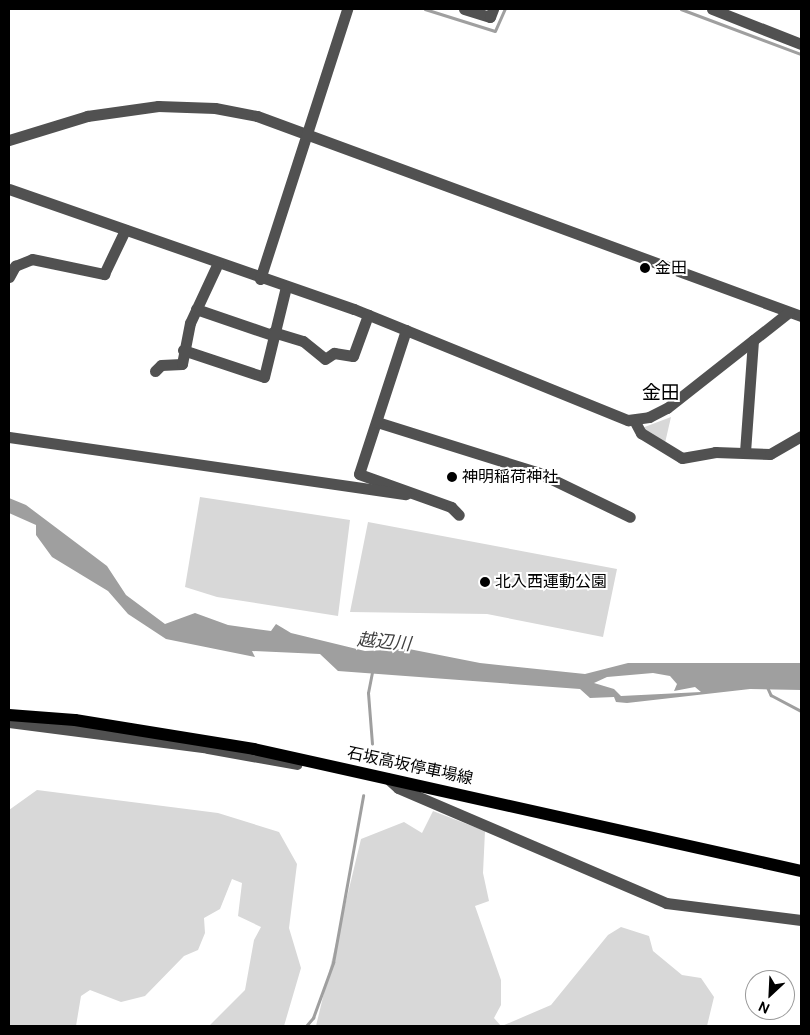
<!DOCTYPE html>
<meta charset="utf-8">
<style>
body{margin:0}
#map{position:relative;width:810px;height:1035px;overflow:hidden;background:#fff;font-family:"DM Sans","Noto Sans JP",sans-serif}
div>[style]{position:absolute}
.green>*{inset:0;background:#d8d8d8}
.water>*{inset:0;background:#9f9f9f}
.stream>*{height:2.5px;margin:-1.25px;padding:0 1.25px;transform-origin:1.25px;border-radius:1.25px;background:#9f9f9f}
.minor>*{height:11px;margin:-5.5px;padding:0 5.5px;transform-origin:5.5px;border-radius:5.5px;background:#515151}
.major>*{height:12px;margin:-6px;padding:0 6px;transform-origin:6px;border-radius:6px;background:#000}
.dots>*{width:14px;height:14px;translate:-50% -50%;box-sizing:border-box;border:2px solid #fff;border-radius:50%}
span{translate:-50% -50%;white-space:nowrap;text-align:center;line-height:1.15;-webkit-text-stroke:4px #fff;paint-order:stroke}
.poi-label{font-size:16px;color:#000}
.left{translate:0 -50%;text-align:left}
.street-label{font-size:16px;color:#000}
.water-label{font-size:18px;color:#404040;font-style:italic}
.quarter-label{font-size:19px;color:#000}
.frame{position:absolute;inset:0;border:10px solid #000;pointer-events:none}
.north{position:absolute;left:745px;top:970px;width:50px;height:50px;box-sizing:border-box;background:#fff;border:1px solid #999;border-radius:50%;rotate:205deg;font-size:14px;font-weight:700;line-height:20px;text-align:center;color:#000}
.north::after{content:'';display:block;margin:auto;width:18px;height:22px;background:#000;clip-path:polygon(50% 0,100% 100%,50% 72%,0 100%)}
</style>
<div id="map">
<div class="green">
<div style="clip-path:polygon(671px 417px,665px 443px,642px 428px)"></div>
<div style="clip-path:polygon(200px 497px,350px 520px,338px 616px,217px 597px,185px 587px)"></div>
<div style="clip-path:polygon(368px 522px,617px 569px,603px 637px,487px 614px,350px 612px)"></div>
<div style="clip-path:polygon(37px 790px,218px 813px,279px 832px,297px 864px,289px 928px,301px 968px,284px 1026px,209px 1026px,245px 990px,254px 940px,261px 927px,238px 916px,242px 883px,232px 879px,220px 909px,204px 918px,205px 933px,198px 950px,184px 956px,145px 996px,121px 1002px,90px 990px,81px 996px,76px 1026px,9px 1026px,9px 810px)"></div>
<div style="clip-path:polygon(433px 811px,485px 831px,483px 873px,489px 901px,475px 906px,501px 980px,501px 1005px,494px 1018px,501px 1026px,316px 1026px,361px 839px,404px 822px,422px 833px)"></div>
<div style="clip-path:polygon(621px 927px,649px 936px,653px 951px,682px 975px,701px 978px,714px 997px,707px 1026px,502px 1026px,551px 1005px,608px 935px)"></div>
</div>
<div class="water">
<div style="clip-path:polygon(evenodd,9px 498px,26px 505px,107px 566px,126px 595px,165px 624px,195px 613px,228px 625px,271px 631px,276px 624px,291px 633px,365px 651px,409px 649px,480px 663px,585px 674px,628px 663px,801px 663px,801px 690px,750px 689px,627px 703px,616px 702px,614px 697px,590px 698px,580px 689px,338px 671px,320px 654px,252px 651px,255px 657px,166px 639px,128px 614px,108px 591px,52px 557px,36px 535px,36px 525px,9px 513px,9px 498px,653px 673px,670px 676px,677px 684px,674px 691px,695px 687px,701px 692px,621px 696px,614px 689px,594px 683px,607px 677px,653px 673px)"></div>
</div>
<div class="stream">
<div style="left:425px;top:9px;width:73px;rotate:17.4deg"></div>
<div style="left:495px;top:31px;width:24px;rotate:-66deg"></div>
<div style="left:681px;top:9px;width:128px;rotate:20.6deg"></div>
<div style="left:767px;top:686px;width:10px;rotate:66deg"></div>
<div style="left:771px;top:695px;width:34px;rotate:28deg"></div>
<div style="left:372px;top:744px;width:51px;rotate:-94.5deg"></div>
<div style="left:368px;top:693px;width:21px;rotate:-79deg"></div>
<div style="left:306px;top:1026px;width:11px;rotate:-49deg"></div>
<div style="left:313px;top:1018px;width:59px;rotate:-70deg"></div>
<div style="left:333px;top:963px;width:170px;rotate:-79.8deg"></div>
</div>
<div class="minor">
<div style="left:464px;top:9px;width:27px;rotate:17deg"></div>
<div style="left:490px;top:17px;width:9px;rotate:-69deg"></div>
<div style="left:712px;top:9px;width:96px;rotate:21.5deg"></div>
<div style="left:9px;top:140px;width:82px;rotate:-17.1deg"></div>
<div style="left:87px;top:116px;width:72px;rotate:-8deg"></div>
<div style="left:158px;top:106px;width:57px;rotate:2deg"></div>
<div style="left:215px;top:108px;width:43px;rotate:10.8deg"></div>
<div style="left:257px;top:116px;width:580px;rotate:20.19deg"></div>
<div style="left:9px;top:189px;width:365px;rotate:19.2deg"></div>
<div style="left:354px;top:309px;width:296px;rotate:22.1deg"></div>
<div style="left:628px;top:420px;width:21px;rotate:-8deg"></div>
<div style="left:649px;top:417px;width:20px;rotate:-27deg"></div>
<div style="left:667px;top:408px;width:155px;rotate:-38.2deg"></div>
<div style="left:9px;top:277px;width:13px;rotate:-61deg"></div>
<div style="left:15px;top:266px;width:18px;rotate:-22deg"></div>
<div style="left:32px;top:259px;width:74px;rotate:11.8deg"></div>
<div style="left:104px;top:274px;width:49px;rotate:-64.5deg"></div>
<div style="left:260px;top:279px;width:284px;rotate:-72.1deg"></div>
<div style="left:196px;top:309px;width:80px;rotate:18.9deg"></div>
<div style="left:406px;top:330px;width:151px;rotate:108.1deg"></div>
<div style="left:359px;top:474px;width:98px;rotate:19.7deg"></div>
<div style="left:451px;top:507px;width:11px;rotate:45deg"></div>
<div style="left:273px;top:332px;width:31px;rotate:17deg"></div>
<div style="left:303px;top:341px;width:28px;rotate:39deg"></div>
<div style="left:325px;top:359px;width:11px;rotate:-34deg"></div>
<div style="left:334px;top:353px;width:19px;rotate:9deg"></div>
<div style="left:353px;top:356px;width:44px;rotate:-69.9deg"></div>
<div style="left:183px;top:350px;width:85px;rotate:18.4deg"></div>
<div style="left:264px;top:377px;width:93px;rotate:-76.3deg"></div>
<div style="left:155px;top:371px;width:8px;rotate:-45deg"></div>
<div style="left:161px;top:365px;width:21px;rotate:-3deg"></div>
<div style="left:182px;top:364px;width:42px;rotate:-79deg"></div>
<div style="left:190px;top:323px;width:66px;rotate:-65deg"></div>
<div style="left:634px;top:420px;width:15px;rotate:62deg"></div>
<div style="left:641px;top:433px;width:48px;rotate:31.4deg"></div>
<div style="left:682px;top:458px;width:34px;rotate:-10deg"></div>
<div style="left:715px;top:452px;width:55px;rotate:2.1deg"></div>
<div style="left:770px;top:454px;width:36px;rotate:-30deg"></div>
<div style="left:377px;top:422px;width:168px;rotate:17.4deg"></div>
<div style="left:537px;top:472px;width:103px;rotate:25.8deg"></div>
<div style="left:9px;top:437px;width:401px;rotate:8.2deg"></div>
<div style="left:745px;top:452px;width:112px;rotate:-85.9deg"></div>
<div style="left:9px;top:722px;width:201px;rotate:7.4deg"></div>
<div style="left:208px;top:748px;width:90px;rotate:10.2deg"></div>
<div style="left:387px;top:778px;width:15px;rotate:42deg"></div>
<div style="left:398px;top:788px;width:292px;rotate:23.2deg"></div>
<div style="left:666px;top:903px;width:136px;rotate:7.2deg"></div>
</div>
<div class="major">
<div style="left:9px;top:715px;width:66px;rotate:4.3deg"></div>
<div style="left:75px;top:720px;width:181px;rotate:9.2deg"></div>
<div style="left:254px;top:749px;width:560px;rotate:12.57deg"></div>
</div>
<div class="dots">
<div style="left:645px;top:268px;background:#000"></div>
<div style="left:452px;top:477px;background:#000"></div>
<div style="left:485px;top:582px;background:#000"></div>
</div>
<div class="poi-label">
<span class="left" style="left:655px;top:268px">金田</span>
<span class="left" style="left:462px;top:477px">神明稲荷神社</span>
<span class="left" style="left:495px;top:582px">北入西運動公園</span>
</div>
<div class="street-label">
<span style="left:410px;top:766px;rotate:12deg">石坂高坂停車場線</span>
</div>
<div class="water-label">
<span style="left:384px;top:642px;rotate:5deg">越辺川</span>
</div>
<div class="quarter-label">
<span style="left:661px;top:393px">金田</span>
</div>
<div class="frame"></div>
<div class="north">N</div>
</div>
